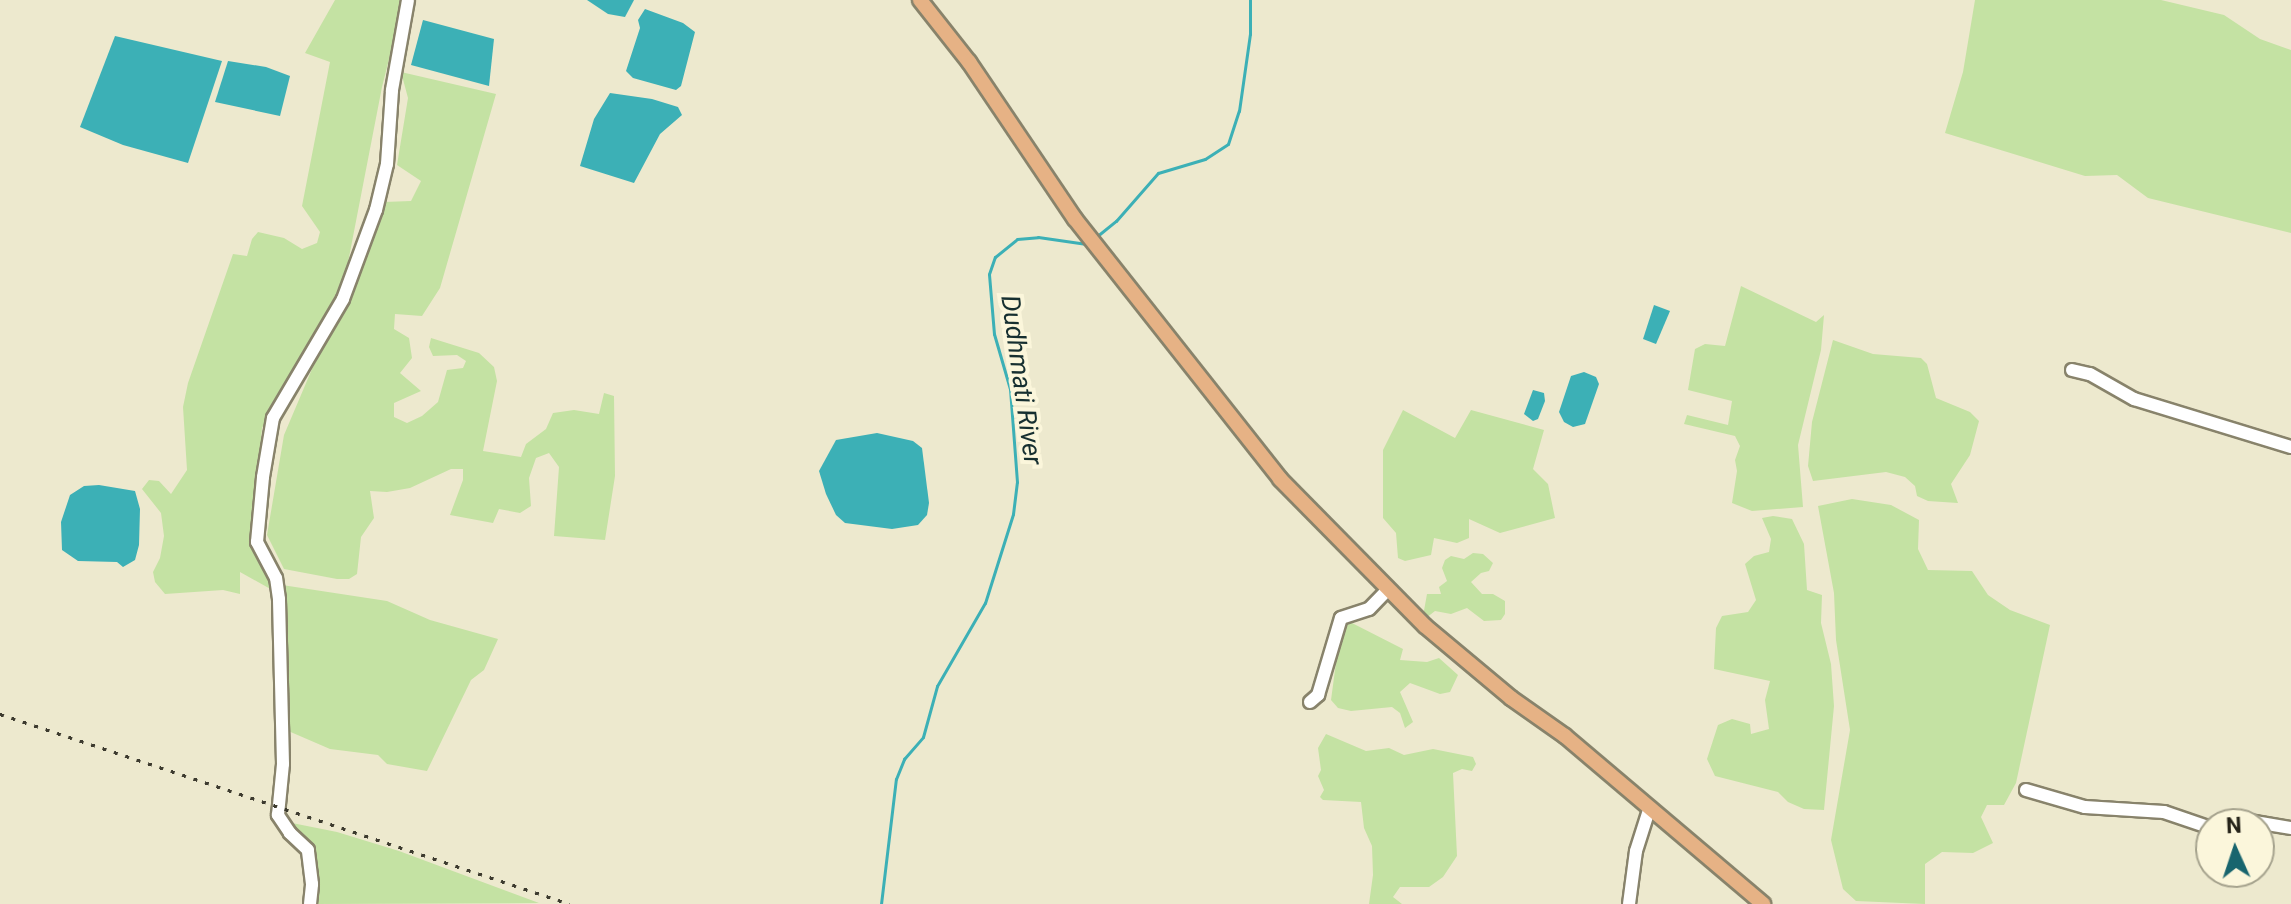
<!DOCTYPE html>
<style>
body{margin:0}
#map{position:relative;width:2291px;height:904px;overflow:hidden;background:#ede9ce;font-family:Roboto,sans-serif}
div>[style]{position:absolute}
.green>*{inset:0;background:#c4e2a3}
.water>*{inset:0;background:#3cb0b6}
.stream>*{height:3px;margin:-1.5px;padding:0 1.5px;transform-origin:1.5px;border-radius:1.5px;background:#3cb0b6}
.roads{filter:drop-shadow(2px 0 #88836b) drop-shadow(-2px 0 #88836b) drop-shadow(0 2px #88836b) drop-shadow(0 -2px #88836b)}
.minor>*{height:12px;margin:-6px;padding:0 6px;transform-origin:6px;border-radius:6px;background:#fff}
.major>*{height:14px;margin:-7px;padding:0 7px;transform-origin:7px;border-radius:7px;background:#e6b285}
.rail>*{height:3px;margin-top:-1.5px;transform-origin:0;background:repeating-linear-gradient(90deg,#3d3b2f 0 4px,transparent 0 12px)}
span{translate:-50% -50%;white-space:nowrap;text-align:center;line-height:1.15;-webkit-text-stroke:8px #fbf6db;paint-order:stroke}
.water-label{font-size:26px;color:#162f30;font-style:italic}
.north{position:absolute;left:2195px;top:808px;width:80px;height:80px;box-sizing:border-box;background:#fbf6db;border:2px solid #a5a28d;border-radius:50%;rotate:357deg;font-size:22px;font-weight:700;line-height:32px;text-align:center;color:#252319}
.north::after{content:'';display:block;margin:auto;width:28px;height:36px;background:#18656e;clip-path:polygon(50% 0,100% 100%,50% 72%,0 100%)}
</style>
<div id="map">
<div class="green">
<div style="clip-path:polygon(335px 0,404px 0,382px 87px,345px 278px,262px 428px,252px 539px,274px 591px,240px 572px,240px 594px,223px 590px,165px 594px,155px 582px,153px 572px,160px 558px,164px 536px,161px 513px,142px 489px,149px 480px,159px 481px,171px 494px,187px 470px,183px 407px,188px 383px,233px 254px,247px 256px,252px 239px,258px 232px,284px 238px,302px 249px,317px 243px,320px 232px,302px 206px,330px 62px,305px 53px)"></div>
<div style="clip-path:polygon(1975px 0,2161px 0,2224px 15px,2260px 39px,2291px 50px,2291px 233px,2148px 198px,2117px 175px,2085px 176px,1945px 133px,1963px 72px)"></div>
<div style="clip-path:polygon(401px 72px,496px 94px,440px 288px,422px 316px,395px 314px,394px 329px,409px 338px,412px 358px,400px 373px,421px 391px,394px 403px,394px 417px,407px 423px,422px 416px,438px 402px,447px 370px,463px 368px,466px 361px,457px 355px,433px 356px,429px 347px,431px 338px,479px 353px,494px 367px,497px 381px,483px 451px,521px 457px,526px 444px,546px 429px,553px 413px,574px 410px,599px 414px,604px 393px,614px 396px,615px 476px,605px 540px,554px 536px,559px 467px,549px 453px,536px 458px,529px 478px,531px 506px,520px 513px,499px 509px,493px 523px,450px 515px,463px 480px,463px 469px,451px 469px,410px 488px,387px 492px,370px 491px,374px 518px,361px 537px,357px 574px,349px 579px,337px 579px,284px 569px,267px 535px,284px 435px,312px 369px,352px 294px,384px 202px,411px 201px,421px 181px,397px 165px,408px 98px)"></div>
<div style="clip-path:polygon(1741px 286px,1816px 322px,1824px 315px,1821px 350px,1798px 445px,1803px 507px,1752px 511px,1732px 503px,1737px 471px,1735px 460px,1740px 446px,1735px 436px,1684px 424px,1687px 415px,1728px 425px,1732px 401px,1688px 390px,1695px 349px,1705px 344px,1725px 346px)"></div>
<div style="clip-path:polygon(1833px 340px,1873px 354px,1921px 358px,1927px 364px,1936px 398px,1970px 412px,1979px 421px,1970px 455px,1951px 484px,1958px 503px,1928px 501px,1917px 496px,1915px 486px,1905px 477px,1886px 472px,1813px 481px,1808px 466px,1812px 422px)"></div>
<div style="clip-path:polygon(1403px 410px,1455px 438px,1471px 410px,1544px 430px,1533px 469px,1548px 484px,1555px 518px,1500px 533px,1469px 519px,1469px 538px,1457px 543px,1434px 538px,1431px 555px,1405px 561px,1398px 558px,1396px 533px,1383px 518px,1383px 450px)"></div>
<div style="clip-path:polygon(1852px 499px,1891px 505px,1919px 520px,1918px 549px,1928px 570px,1972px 571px,1988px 595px,2010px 610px,2050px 625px,2016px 783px,2004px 805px,1987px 805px,1981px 817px,1993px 843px,1973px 853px,1942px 852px,1925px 864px,1925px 904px,1856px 901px,1843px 889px,1831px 840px,1850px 730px,1836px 640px,1834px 593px,1818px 506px)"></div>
<div style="clip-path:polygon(1773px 516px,1792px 519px,1804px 544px,1807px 590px,1822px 595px,1821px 623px,1831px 664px,1834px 706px,1824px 810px,1804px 809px,1788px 802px,1778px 792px,1715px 776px,1707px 759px,1718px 725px,1732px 719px,1750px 724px,1751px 734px,1769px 729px,1765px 700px,1770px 681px,1714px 669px,1716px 628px,1722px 616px,1748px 612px,1756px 600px,1745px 564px,1754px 556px,1769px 552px,1771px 539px,1762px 518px)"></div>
<div style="clip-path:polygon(1473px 553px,1483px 554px,1493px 563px,1489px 571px,1481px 573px,1471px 582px,1482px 594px,1493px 594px,1505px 601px,1505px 614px,1501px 620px,1484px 621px,1467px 608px,1451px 614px,1435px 611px,1426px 618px,1423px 616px,1427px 594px,1441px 594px,1439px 587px,1447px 581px,1442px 568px,1445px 560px,1451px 556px,1464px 559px)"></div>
<div style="clip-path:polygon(282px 585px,387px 601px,430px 620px,498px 639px,484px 670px,471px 680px,427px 771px,387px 764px,378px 755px,330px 749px,286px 730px)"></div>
<div style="clip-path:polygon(1350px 622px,1403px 649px,1400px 660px,1427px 662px,1439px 658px,1458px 675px,1450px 692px,1440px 694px,1410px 683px,1400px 692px,1413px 722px,1405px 728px,1400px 713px,1392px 707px,1351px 711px,1338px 708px,1331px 700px,1341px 625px)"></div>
<div style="clip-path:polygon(1326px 734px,1366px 751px,1389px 748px,1404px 755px,1433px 749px,1473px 757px,1476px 764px,1472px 771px,1462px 769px,1453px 773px,1457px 856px,1443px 877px,1429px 887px,1400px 887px,1393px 897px,1402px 904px,1369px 904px,1373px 875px,1372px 846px,1364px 828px,1361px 802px,1323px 800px,1320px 797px,1324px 790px,1318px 776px,1321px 770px,1318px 748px)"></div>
<div style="clip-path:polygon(292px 823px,337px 832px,399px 851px,539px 903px,314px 904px,316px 864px,312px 847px,295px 833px)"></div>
</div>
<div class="water">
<div style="clip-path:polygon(587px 0,634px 0,625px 17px,608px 14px)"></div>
<div style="clip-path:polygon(645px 9px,683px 23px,695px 32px,681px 86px,676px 90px,633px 78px,626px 71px,640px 28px,638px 20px)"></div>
<div style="clip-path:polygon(423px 20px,494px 39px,489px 86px,411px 65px)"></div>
<div style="clip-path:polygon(115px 36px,222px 61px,188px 163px,123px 145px,80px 127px)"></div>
<div style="clip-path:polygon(228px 61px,266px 67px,290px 76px,280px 116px,215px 102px)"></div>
<div style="clip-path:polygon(610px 93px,652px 99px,678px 107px,682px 115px,660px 134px,634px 183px,580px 166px,594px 119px)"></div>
<div style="clip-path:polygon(1654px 305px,1670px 311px,1656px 344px,1643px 339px)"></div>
<div style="clip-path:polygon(1584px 372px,1596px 377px,1599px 384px,1585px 424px,1573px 427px,1564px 422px,1559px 412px,1571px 376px)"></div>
<div style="clip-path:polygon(1533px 390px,1544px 393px,1545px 401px,1538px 419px,1533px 421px,1524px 414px)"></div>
<div style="clip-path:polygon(877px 433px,913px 441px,922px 448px,929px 503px,927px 515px,918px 525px,892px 529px,845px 523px,836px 515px,826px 494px,819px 471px,836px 440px)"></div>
<div style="clip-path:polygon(99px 485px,135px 491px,140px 509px,139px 545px,135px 560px,123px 567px,117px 562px,78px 561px,62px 550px,61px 522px,70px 495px,84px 486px)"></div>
</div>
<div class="stream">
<div style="left:1096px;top:237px;width:26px;rotate:-39deg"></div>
<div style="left:1116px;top:221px;width:64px;rotate:-48.8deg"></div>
<div style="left:1158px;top:173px;width:49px;rotate:-16.6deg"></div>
<div style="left:1205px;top:159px;width:27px;rotate:-33deg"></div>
<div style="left:1228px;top:144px;width:35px;rotate:-72deg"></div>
<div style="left:1239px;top:111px;width:78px;rotate:-81.9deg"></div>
<div style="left:1250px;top:34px;width:34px;rotate:-90deg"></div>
<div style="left:881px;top:904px;width:126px;rotate:-83.2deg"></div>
<div style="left:896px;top:779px;width:22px;rotate:-68deg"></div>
<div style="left:904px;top:759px;width:29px;rotate:-49deg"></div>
<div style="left:923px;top:737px;width:53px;rotate:-74.6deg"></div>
<div style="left:937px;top:686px;width:96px;rotate:-60deg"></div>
<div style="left:985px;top:603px;width:93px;rotate:-72.5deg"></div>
<div style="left:1013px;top:514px;width:32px;rotate:-83deg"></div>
<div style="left:1017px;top:482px;width:93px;rotate:-94.3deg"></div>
<div style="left:1010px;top:389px;width:57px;rotate:-106.2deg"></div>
<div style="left:994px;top:334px;width:60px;rotate:-94.8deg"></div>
<div style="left:989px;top:274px;width:18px;rotate:-71deg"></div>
<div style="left:995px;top:257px;width:28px;rotate:-39deg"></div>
<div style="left:1017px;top:239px;width:21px;rotate:-5deg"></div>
<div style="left:1038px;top:237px;width:49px;rotate:8.1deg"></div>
</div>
<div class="roads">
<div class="minor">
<div style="left:2072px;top:370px;width:18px;rotate:13deg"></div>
<div style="left:2090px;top:374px;width:51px;rotate:29.6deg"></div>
<div style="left:2134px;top:399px;width:164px;rotate:17deg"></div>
<div style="left:1310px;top:702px;width:11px;rotate:-41deg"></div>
<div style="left:1318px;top:695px;width:80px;rotate:-73.4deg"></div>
<div style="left:1341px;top:618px;width:29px;rotate:-18deg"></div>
<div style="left:1369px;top:609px;width:28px;rotate:-46deg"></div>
<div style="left:2026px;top:790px;width:61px;rotate:16.1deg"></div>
<div style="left:2085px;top:807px;width:79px;rotate:3.6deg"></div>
<div style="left:2164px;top:812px;width:50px;rotate:18.8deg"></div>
<div style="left:2227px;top:824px;width:22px;rotate:-8deg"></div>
<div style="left:2249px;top:821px;width:43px;rotate:9.5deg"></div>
<div style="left:310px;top:904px;width:20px;rotate:-84deg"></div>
<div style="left:312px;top:884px;width:34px;rotate:-97deg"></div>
<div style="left:308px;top:850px;width:25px;rotate:-137deg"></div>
<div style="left:290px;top:833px;width:22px;rotate:-124deg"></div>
<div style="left:278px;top:815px;width:51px;rotate:-84.4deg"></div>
<div style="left:283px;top:764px;width:165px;rotate:-91.4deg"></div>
<div style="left:279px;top:599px;width:21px;rotate:-98deg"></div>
<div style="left:276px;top:578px;width:41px;rotate:-117.8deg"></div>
<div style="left:257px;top:542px;width:65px;rotate:-84.7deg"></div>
<div style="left:263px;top:477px;width:60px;rotate:-80.4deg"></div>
<div style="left:273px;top:418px;width:138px;rotate:-59.5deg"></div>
<div style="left:343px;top:299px;width:95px;rotate:-69.7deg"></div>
<div style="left:376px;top:210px;width:47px;rotate:-76.6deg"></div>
<div style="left:387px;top:164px;width:74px;rotate:-86.1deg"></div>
<div style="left:392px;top:90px;width:91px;rotate:-79.9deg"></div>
<div style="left:1629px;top:904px;width:53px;rotate:-82.5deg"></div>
<div style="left:1636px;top:851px;width:43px;rotate:-72.4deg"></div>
</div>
<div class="major">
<div style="left:920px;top:0;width:79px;rotate:51.7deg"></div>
<div style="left:969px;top:62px;width:189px;rotate:56deg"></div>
<div style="left:1075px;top:219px;width:331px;rotate:51.7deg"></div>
<div style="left:1280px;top:479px;width:206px;rotate:45.4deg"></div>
<div style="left:1425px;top:626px;width:112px;rotate:39.9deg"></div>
<div style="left:1511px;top:698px;width:66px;rotate:35.1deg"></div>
<div style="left:1565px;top:736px;width:260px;rotate:40.3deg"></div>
</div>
</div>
<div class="rail">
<div style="left:0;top:714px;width:601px;rotate:18.43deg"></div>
</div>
<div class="water-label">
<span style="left:1021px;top:380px;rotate:82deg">Dudhmati River</span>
</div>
<div class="north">N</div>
</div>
